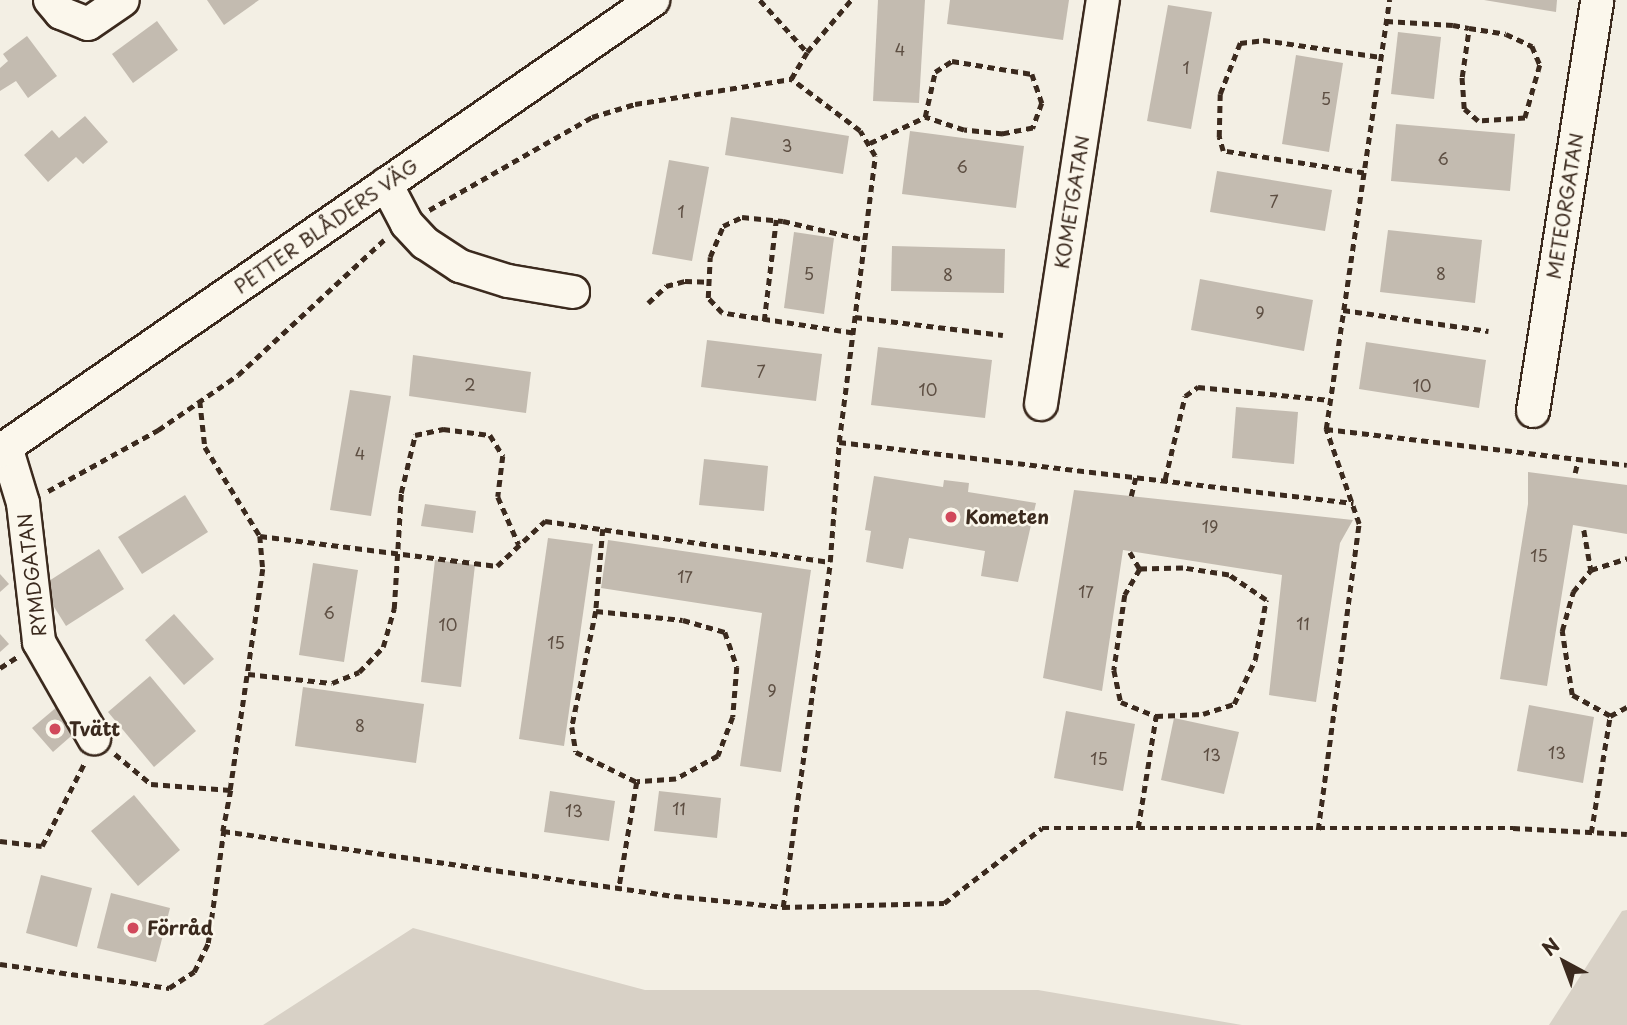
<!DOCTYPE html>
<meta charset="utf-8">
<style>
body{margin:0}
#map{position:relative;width:1627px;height:1025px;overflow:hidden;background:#f3efe4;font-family:"Playpen Sans",sans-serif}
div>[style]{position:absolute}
.green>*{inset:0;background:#d8d1c6}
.building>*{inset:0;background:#c3bbb0}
.path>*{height:4.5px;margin-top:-2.25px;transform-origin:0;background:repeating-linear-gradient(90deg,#3b2a1e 0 7px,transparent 0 12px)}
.roads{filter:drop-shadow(2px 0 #3b2a1e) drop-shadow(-2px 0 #3b2a1e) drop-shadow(0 2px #3b2a1e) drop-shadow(0 -2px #3b2a1e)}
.minor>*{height:32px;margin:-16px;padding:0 16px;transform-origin:16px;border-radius:16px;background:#fbf7ec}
.dots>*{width:19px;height:19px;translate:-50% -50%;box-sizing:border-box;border:4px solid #fbf7ec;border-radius:50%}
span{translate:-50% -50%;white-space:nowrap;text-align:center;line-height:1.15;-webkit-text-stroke:5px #fbf7ec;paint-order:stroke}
.number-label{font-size:16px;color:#5d4e42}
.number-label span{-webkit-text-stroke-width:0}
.street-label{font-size:19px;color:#3b2a1e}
.poi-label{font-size:19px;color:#3b2a1e;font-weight:700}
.left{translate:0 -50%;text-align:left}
.north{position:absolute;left:1529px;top:927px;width:70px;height:70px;-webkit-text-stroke:5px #fbf7ec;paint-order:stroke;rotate:319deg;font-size:19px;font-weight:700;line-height:28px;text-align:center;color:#3b2a1e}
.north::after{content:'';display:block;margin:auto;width:24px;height:32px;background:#3b2a1e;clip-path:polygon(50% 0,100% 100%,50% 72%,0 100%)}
</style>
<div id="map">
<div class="green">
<div style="clip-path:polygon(1627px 910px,1627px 1025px,1549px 1025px,1622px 911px)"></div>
<div style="clip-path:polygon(413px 928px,645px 990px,1038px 990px,1242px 1025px,263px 1025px)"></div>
</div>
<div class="building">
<div style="clip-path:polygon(207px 0,259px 0,224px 25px)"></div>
<div style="clip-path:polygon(878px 0,925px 0,919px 103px,873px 101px)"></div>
<div style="clip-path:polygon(950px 0,1069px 0,1063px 40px,947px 24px)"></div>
<div style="clip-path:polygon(1484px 0,1557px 0,1556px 12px)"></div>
<div style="clip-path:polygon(1168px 5px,1212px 12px,1191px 129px,1147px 121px)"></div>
<div style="clip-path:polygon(157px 21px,178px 50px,133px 83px,112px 54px)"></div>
<div style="clip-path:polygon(1398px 32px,1441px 37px,1434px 99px,1391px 94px)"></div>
<div style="clip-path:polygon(27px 36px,57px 76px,28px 98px,16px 81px,0 91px,0 68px,8px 61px,3px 54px)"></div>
<div style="clip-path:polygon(1296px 55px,1343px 63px,1329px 152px,1282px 144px)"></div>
<div style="clip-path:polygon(85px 116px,108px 142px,83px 164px,76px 157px,48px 182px,24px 155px,52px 130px,59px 138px)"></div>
<div style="clip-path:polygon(731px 117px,849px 136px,843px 174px,725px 155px)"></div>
<div style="clip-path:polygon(1396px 124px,1515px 134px,1510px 191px,1391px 181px)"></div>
<div style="clip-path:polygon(910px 131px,1024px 146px,1016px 208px,902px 194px)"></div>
<div style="clip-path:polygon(669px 160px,709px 167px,692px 261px,652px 254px)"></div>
<div style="clip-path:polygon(1217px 171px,1332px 190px,1325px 231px,1210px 212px)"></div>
<div style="clip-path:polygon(1388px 230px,1482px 240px,1475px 303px,1380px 292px)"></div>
<div style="clip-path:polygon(794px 232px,834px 238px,824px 314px,784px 308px)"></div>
<div style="clip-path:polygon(892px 246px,1005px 249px,1004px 293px,891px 291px)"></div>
<div style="clip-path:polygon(1200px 279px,1313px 300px,1304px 351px,1191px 330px)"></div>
<div style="clip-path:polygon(707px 340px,822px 354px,816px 401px,701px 387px)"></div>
<div style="clip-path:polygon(1366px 342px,1486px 360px,1479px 408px,1359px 389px)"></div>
<div style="clip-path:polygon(878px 347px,992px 360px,985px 418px,871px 405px)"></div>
<div style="clip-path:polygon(413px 355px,531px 372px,526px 413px,409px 396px)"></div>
<div style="clip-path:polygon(350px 390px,391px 396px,371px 516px,330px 510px)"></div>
<div style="clip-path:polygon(1236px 407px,1298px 412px,1294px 464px,1232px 458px)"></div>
<div style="clip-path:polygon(704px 459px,768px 466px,764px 511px,699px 505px)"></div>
<div style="clip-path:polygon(1528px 472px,1627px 485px,1627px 534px,1573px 525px,1547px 686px,1500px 679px,1528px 504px)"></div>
<div style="clip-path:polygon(874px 476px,943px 487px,944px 480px,969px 483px,968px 492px,1036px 503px,1018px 582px,981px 576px,985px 551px,909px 538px,903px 569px,866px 562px,871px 531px,865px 530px)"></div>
<div style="clip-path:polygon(1074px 490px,1353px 520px,1340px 543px,1316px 702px,1269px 695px,1282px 575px,1123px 550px,1102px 691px,1043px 678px)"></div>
<div style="clip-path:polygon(185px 495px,208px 532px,142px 574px,118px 537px)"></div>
<div style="clip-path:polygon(425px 504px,476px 511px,473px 533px,421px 526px)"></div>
<div style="clip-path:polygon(548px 538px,593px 544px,564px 746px,519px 739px)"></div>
<div style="clip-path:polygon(608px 540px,811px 570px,781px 772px,740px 766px,762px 613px,601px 588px)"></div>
<div style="clip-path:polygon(99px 549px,124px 589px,66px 626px,41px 586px)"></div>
<div style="clip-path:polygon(435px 560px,475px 565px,461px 687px,421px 682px)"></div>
<div style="clip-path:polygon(313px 563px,358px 570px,344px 662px,299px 655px)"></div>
<div style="clip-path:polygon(0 574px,9px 584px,0 592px)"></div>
<div style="clip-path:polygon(174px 614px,214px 659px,184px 685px,145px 640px)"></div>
<div style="clip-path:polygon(0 634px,9px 644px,0 652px)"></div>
<div style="clip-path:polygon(150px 676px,196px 731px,154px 767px,108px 712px)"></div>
<div style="clip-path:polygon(303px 687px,424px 704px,416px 763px,295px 746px)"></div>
<div style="clip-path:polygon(1529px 705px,1594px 717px,1583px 783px,1517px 771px)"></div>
<div style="clip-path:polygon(58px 706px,78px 730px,53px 752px,32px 728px)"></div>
<div style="clip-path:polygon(1066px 711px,1135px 724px,1123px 791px,1054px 778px)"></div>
<div style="clip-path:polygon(1174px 718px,1239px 732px,1224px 794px,1161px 780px)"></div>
<div style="clip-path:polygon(550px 791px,615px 801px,609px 841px,544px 832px)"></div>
<div style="clip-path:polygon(659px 791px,721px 798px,717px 838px,654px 831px)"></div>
<div style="clip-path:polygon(134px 795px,180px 850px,138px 886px,91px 831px)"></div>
<div style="clip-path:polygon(41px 875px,92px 888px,77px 947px,26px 933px)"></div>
<div style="clip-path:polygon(111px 893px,170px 908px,156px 962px,97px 948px)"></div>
</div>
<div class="path">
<div style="left:760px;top:0;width:70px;rotate:47.9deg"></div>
<div style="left:1386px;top:21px;width:67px;rotate:3.4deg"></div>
<div style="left:1453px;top:25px;width:16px;rotate:11deg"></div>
<div style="left:1469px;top:28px;width:37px;rotate:9deg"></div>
<div style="left:1506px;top:34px;width:29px;rotate:25deg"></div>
<div style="left:1532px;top:46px;width:21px;rotate:67deg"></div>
<div style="left:1540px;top:65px;width:55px;rotate:105.8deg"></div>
<div style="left:1525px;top:118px;width:47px;rotate:176.3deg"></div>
<div style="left:1478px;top:121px;width:18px;rotate:-139deg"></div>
<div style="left:1464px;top:109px;width:32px;rotate:-94deg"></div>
<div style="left:1462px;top:77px;width:49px;rotate:-81.9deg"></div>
<div style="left:870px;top:143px;width:61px;rotate:-25.3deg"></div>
<div style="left:925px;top:117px;width:46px;rotate:-77.5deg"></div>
<div style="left:935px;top:72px;width:20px;rotate:-33deg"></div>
<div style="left:952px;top:61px;width:81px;rotate:9.2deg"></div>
<div style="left:1032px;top:74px;width:31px;rotate:71deg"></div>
<div style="left:1042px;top:103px;width:27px;rotate:110deg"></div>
<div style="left:1033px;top:128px;width:31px;rotate:169deg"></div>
<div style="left:1003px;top:134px;width:39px;rotate:-174deg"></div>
<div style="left:964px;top:130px;width:41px;rotate:-161.6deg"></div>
<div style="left:1364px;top:173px;width:143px;rotate:-171.1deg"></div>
<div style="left:1223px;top:151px;width:15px;rotate:-106deg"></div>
<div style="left:1219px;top:137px;width:43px;rotate:-88.7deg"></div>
<div style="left:1220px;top:94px;width:55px;rotate:-68.6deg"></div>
<div style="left:1240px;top:43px;width:23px;rotate:-7deg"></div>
<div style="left:1263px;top:40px;width:119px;rotate:8.2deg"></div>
<div style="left:429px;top:210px;width:188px;rotate:-29.7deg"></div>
<div style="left:592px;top:117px;width:45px;rotate:-16.8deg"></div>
<div style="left:635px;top:104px;width:158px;rotate:-9.1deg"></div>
<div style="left:791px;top:79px;width:31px;rotate:-59deg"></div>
<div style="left:807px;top:52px;width:68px;rotate:-49.8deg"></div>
<div style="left:648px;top:303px;width:25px;rotate:-43deg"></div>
<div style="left:666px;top:286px;width:20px;rotate:-15deg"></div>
<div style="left:685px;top:281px;width:24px;rotate:2deg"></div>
<div style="left:1343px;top:310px;width:147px;rotate:8.2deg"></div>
<div style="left:855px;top:317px;width:149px;rotate:6.9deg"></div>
<div style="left:764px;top:321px;width:102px;rotate:-83.2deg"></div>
<div style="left:853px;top:333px;width:133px;rotate:-171.3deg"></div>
<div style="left:722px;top:313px;width:21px;rotate:-133deg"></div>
<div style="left:708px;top:298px;width:41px;rotate:-87.2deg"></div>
<div style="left:710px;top:257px;width:34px;rotate:-67deg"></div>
<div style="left:723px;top:226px;width:21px;rotate:-25deg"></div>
<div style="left:742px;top:217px;width:41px;rotate:5.6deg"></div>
<div style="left:783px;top:221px;width:84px;rotate:13deg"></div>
<div style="left:200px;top:401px;width:46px;rotate:83.8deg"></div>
<div style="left:205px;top:447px;width:105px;rotate:58.3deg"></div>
<div style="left:260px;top:536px;width:33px;rotate:85deg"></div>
<div style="left:263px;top:569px;width:225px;rotate:98.4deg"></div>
<div style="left:1326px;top:429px;width:303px;rotate:6.8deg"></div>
<div style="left:839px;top:442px;width:518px;rotate:6.77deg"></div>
<div style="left:1575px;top:473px;width:13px;rotate:-77deg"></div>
<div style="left:1165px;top:479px;width:85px;rotate:-76.5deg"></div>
<div style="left:1185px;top:396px;width:16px;rotate:-35deg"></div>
<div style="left:1198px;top:387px;width:133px;rotate:5.6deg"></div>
<div style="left:48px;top:491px;width:126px;rotate:-29deg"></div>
<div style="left:158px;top:430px;width:97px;rotate:-34.5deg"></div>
<div style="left:238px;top:375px;width:199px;rotate:-42.8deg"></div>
<div style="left:1131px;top:496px;width:21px;rotate:-76deg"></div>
<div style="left:603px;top:529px;width:82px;rotate:94.9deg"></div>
<div style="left:596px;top:611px;width:87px;rotate:5.9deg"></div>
<div style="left:683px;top:620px;width:44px;rotate:15.9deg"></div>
<div style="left:725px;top:632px;width:37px;rotate:71deg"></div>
<div style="left:737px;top:667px;width:50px;rotate:94.6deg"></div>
<div style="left:733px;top:717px;width:42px;rotate:111deg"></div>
<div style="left:718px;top:756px;width:48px;rotate:151.3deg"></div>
<div style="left:676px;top:779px;width:39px;rotate:176deg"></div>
<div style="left:637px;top:782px;width:108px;rotate:99.6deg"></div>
<div style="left:1584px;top:530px;width:41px;rotate:80.1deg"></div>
<div style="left:260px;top:536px;width:239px;rotate:7.2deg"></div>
<div style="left:497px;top:566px;width:66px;rotate:-43.2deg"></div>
<div style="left:545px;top:521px;width:288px;rotate:8.2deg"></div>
<div style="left:1130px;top:552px;width:20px;rotate:60deg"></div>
<div style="left:596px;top:611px;width:118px;rotate:101.7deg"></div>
<div style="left:572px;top:727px;width:25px;rotate:81deg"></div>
<div style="left:576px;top:752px;width:68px;rotate:26.2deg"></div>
<div style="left:0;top:668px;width:20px;rotate:-33deg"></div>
<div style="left:248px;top:674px;width:84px;rotate:6.1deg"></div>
<div style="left:332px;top:683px;width:29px;rotate:-22deg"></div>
<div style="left:359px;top:672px;width:35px;rotate:-46deg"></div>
<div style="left:383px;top:647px;width:40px;rotate:-74deg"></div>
<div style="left:394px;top:609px;width:116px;rotate:-86.5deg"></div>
<div style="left:401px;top:493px;width:60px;rotate:-76.4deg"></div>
<div style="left:415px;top:435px;width:29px;rotate:-12deg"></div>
<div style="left:443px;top:429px;width:47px;rotate:7.3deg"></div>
<div style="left:490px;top:435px;width:25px;rotate:58deg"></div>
<div style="left:503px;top:456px;width:41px;rotate:97deg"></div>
<div style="left:498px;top:497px;width:52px;rotate:66.4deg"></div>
<div style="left:1610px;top:716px;width:43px;rotate:-151.1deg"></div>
<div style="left:1572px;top:695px;width:65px;rotate:-98.9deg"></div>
<div style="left:1562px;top:631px;width:41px;rotate:-74.2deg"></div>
<div style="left:1573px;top:592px;width:28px;rotate:-51deg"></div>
<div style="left:1591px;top:570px;width:38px;rotate:-18deg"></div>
<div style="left:1610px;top:716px;width:19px;rotate:-28deg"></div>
<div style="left:115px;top:754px;width:47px;rotate:39.8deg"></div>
<div style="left:151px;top:784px;width:80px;rotate:4.3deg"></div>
<div style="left:231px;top:790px;width:42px;rotate:101deg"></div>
<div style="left:223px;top:831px;width:457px;rotate:8.2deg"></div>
<div style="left:675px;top:896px;width:109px;rotate:5.8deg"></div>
<div style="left:783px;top:907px;width:161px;rotate:-1.4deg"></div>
<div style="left:944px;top:903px;width:123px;rotate:-37.4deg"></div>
<div style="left:1042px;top:828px;width:471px"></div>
<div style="left:1513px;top:828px;width:114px;rotate:3deg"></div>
<div style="left:1138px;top:828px;width:113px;rotate:-80.9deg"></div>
<div style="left:1156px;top:716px;width:47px;rotate:-2.4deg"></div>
<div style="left:1203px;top:714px;width:33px;rotate:-18deg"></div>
<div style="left:1234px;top:704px;width:49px;rotate:-64.5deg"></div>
<div style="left:1255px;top:660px;width:61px;rotate:-79.6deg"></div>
<div style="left:1266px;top:600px;width:45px;rotate:-146deg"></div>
<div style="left:1229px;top:575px;width:47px;rotate:-171.3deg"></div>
<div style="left:1183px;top:568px;width:43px;rotate:178.7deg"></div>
<div style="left:1140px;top:569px;width:30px;rotate:120deg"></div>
<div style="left:1125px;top:595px;width:76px;rotate:98.3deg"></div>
<div style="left:1114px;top:670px;width:33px;rotate:78deg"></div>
<div style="left:1121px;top:702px;width:38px;rotate:22deg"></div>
<div style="left:1318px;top:830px;width:309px;rotate:-82.4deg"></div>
<div style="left:1359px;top:524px;width:101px;rotate:-109.2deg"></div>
<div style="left:1326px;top:429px;width:434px;rotate:-81.6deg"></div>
<div style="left:1591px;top:833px;width:119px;rotate:-80.8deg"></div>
<div style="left:0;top:841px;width:42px;rotate:6.8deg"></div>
<div style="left:42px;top:846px;width:92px;rotate:-62.9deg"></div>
<div style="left:783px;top:907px;width:348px;rotate:-82.2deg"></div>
<div style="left:830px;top:562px;width:120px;rotate:-85.7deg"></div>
<div style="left:839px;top:442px;width:288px;rotate:-82.8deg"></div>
<div style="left:875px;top:156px;width:29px;rotate:-121deg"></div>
<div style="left:860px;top:131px;width:86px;rotate:-143deg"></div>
<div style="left:0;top:964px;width:171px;rotate:8.1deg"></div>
<div style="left:169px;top:988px;width:30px;rotate:-33deg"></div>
<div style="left:194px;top:972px;width:32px;rotate:-64deg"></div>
<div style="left:208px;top:943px;width:116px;rotate:-82.1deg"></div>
</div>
<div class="roads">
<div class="minor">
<div style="left:50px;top:0;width:17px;rotate:50deg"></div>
<div style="left:61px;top:13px;width:29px;rotate:22deg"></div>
<div style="left:88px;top:24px;width:42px;rotate:-34.4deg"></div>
<div style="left:386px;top:184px;width:45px;rotate:62.3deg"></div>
<div style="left:407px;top:224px;width:26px;rotate:47deg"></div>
<div style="left:425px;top:243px;width:42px;rotate:33.3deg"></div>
<div style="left:460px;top:266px;width:50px;rotate:17.4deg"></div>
<div style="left:508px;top:281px;width:66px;rotate:9.6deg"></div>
<div style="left:1041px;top:404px;width:409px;rotate:-81.3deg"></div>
<div style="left:1533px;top:411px;width:416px;rotate:-81.1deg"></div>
<div style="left:6px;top:447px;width:59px;rotate:73.1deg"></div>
<div style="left:23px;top:503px;width:140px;rotate:83.4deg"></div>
<div style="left:39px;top:642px;width:111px;rotate:60.2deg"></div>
<div style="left:0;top:451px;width:794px;rotate:-34.63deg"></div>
</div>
</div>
<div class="dots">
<div style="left:951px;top:517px;background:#d1495b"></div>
<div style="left:55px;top:729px;background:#d1495b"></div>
<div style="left:133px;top:928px;background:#d1495b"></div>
</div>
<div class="number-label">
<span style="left:900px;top:49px">4</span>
<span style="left:1186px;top:67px">1</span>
<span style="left:1326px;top:98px">5</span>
<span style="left:787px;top:145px">3</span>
<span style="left:1443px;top:158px">6</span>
<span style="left:962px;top:166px">6</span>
<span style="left:1274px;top:201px">7</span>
<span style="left:681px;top:211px">1</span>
<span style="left:809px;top:273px">5</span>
<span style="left:1441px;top:273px">8</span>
<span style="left:948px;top:274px">8</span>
<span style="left:1260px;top:312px">9</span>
<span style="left:761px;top:371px">7</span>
<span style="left:470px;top:384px">2</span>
<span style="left:1422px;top:385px">10</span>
<span style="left:928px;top:389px">10</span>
<span style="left:360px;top:453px">4</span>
<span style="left:1210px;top:526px">19</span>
<span style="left:1539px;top:555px">15</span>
<span style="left:685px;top:576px">17</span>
<span style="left:1086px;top:591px">17</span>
<span style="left:329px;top:612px">6</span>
<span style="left:1303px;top:623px">11</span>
<span style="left:448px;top:624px">10</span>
<span style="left:556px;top:642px">15</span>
<span style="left:772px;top:690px">9</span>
<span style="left:360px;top:725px">8</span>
<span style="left:1557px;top:752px">13</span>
<span style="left:1212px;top:754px">13</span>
<span style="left:1099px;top:758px">15</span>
<span style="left:679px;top:808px">11</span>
<span style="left:574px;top:810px">13</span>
</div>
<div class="street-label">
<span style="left:1072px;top:202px;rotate:-81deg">KOMETGATAN</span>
<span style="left:1565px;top:206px;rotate:-81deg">METEORGATAN</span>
<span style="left:326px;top:226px;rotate:-35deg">PETTER BLÅDERS VÄG</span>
<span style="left:32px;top:575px;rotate:-97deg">RYMDGATAN</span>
</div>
<div class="poi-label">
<span class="left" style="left:965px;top:517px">Kometen</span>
<span class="left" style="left:69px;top:729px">Tvätt</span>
<span class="left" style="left:147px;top:928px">Förråd</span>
</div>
<div class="north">N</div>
</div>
